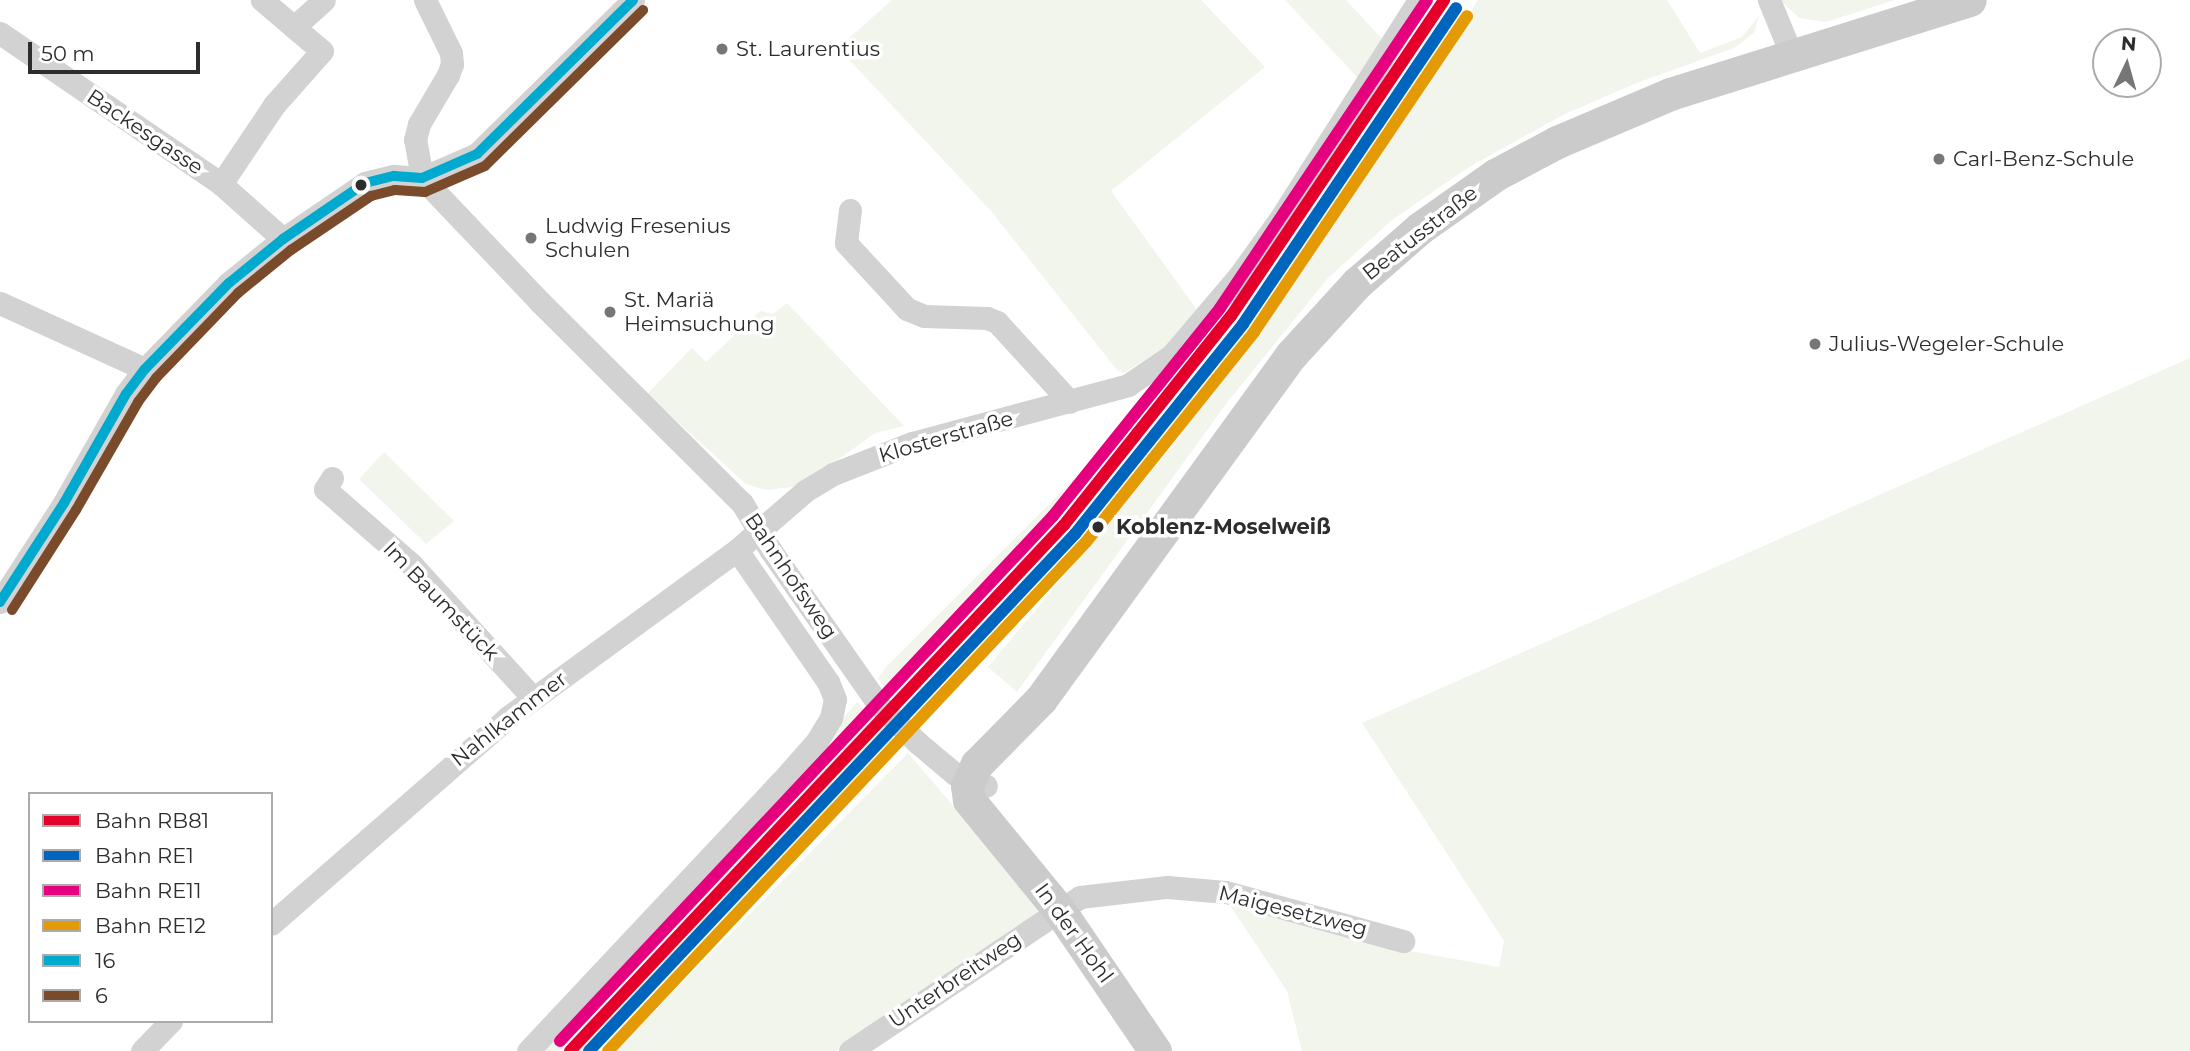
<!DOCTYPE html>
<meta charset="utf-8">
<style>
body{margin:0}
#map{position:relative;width:2190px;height:1051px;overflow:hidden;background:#fff;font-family:Montserrat,sans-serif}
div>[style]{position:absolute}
.green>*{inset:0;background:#f2f5eb}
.street>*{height:23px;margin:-11.5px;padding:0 11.5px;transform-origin:11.5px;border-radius:11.5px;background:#d2d2d2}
.secondary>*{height:33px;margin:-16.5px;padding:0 16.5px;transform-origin:16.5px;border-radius:16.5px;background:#cbcbcb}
.bus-1>*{height:10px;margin:-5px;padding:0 5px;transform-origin:5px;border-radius:5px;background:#00a9ce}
.bus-2>*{height:10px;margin:-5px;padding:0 5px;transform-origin:5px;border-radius:5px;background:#7a4b2a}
.rail-1>*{height:12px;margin:-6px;padding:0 6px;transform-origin:6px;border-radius:6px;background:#e4002b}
.rail-2>*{height:12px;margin:-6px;padding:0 6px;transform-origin:6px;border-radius:6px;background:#0065bd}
.rail-3>*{height:12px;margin:-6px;padding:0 6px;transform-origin:6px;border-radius:6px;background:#e5007d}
.rail-4>*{height:12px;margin:-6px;padding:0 6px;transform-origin:6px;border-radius:6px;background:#e39a04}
.dots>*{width:19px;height:19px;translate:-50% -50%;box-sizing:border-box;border:4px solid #fff;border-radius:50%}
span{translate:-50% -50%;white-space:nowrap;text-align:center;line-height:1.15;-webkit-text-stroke:7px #fff;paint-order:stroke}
.poi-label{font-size:21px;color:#2d2d2d}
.left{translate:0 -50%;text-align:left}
.street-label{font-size:21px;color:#2d2d2d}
.stop-label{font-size:21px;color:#2d2d2d;font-weight:700}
.legend{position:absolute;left:28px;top:792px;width:245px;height:231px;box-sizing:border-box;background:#fff;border:2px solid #ababab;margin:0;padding:9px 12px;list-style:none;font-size:21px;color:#2d2d2d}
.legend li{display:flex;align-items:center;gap:14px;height:35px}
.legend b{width:35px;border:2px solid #ababab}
.north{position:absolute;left:2092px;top:28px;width:70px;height:70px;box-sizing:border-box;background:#fff;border:2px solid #ababab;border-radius:50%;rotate:5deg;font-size:19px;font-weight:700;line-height:28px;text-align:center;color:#2d2d2d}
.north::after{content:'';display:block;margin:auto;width:24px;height:32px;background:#767676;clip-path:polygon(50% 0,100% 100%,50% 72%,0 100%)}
.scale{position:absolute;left:28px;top:42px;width:172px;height:32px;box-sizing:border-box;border:4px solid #2d2d2d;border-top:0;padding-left:9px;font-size:21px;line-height:24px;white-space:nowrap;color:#2d2d2d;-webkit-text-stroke:5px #fff;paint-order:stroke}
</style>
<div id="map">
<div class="green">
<div style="clip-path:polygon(892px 0,1201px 0,1265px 67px,1111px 191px,1200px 314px,1173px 342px,1124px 373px,1117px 370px,991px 211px,838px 48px)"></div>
<div style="clip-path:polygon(1285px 0,1346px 0,1384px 41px,1360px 80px)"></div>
<div style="clip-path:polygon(1478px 0,1667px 0,1700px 53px,1742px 37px,1759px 16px,1754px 33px,1734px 48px,1634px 84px,1563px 115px,1469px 167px,1392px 220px,1328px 278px,1229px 400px,1017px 692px,988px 667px,1169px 450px,1302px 272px)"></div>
<div style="clip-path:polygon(1780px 0,1895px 0,1826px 22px,1799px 18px)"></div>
<div style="clip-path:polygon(787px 303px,904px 426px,875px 433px,821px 472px,792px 487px,766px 490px,746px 484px,647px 394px,692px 348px,706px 362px,760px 311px,773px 314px)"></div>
<div style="clip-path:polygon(2190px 358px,2190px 1051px,1302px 1051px,1287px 991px,1225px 898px,1410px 951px,1499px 967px,1504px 941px,1362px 723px)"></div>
<div style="clip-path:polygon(1165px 375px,1137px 421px,1069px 504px,891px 695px,878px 678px,888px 665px,1078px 475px)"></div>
<div style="clip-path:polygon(384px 452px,454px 521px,426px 544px,359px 479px)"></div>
<div style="clip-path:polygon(857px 702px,874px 719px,559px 1051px,539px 1051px,677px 910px)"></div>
<div style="clip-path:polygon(882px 727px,895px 741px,595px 1051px,578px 1051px)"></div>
<div style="clip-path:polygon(908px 753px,1045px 913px,836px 1051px,615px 1051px)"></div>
</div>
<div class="street">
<div style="left:1769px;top:0;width:61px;rotate:67.7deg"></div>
<div style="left:294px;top:27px;width:40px;rotate:-42deg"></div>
<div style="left:0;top:33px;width:268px;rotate:34.3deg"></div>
<div style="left:221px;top:184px;width:83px;rotate:41.6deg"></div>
<div style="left:422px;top:178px;width:170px;rotate:46.4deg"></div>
<div style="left:539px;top:301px;width:286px;rotate:44.9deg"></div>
<div style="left:742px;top:503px;width:56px;rotate:58.9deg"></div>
<div style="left:771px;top:551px;width:188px;rotate:55deg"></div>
<div style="left:879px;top:705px;width:54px;rotate:44.3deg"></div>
<div style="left:918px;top:743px;width:48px;rotate:40deg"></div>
<div style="left:955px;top:774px;width:33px;rotate:21deg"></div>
<div style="left:422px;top:178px;width:39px;rotate:-100deg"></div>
<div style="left:415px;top:140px;width:16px;rotate:-76deg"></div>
<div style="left:419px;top:124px;width:57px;rotate:-59.4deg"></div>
<div style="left:448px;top:75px;width:12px;rotate:-70deg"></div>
<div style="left:452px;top:64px;width:11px;rotate:-95deg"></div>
<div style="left:451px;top:53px;width:59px;rotate:-116.1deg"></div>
<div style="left:221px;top:184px;width:95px;rotate:-56.1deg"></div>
<div style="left:274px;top:105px;width:72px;rotate:-48.4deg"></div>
<div style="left:322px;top:51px;width:79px;rotate:-139.6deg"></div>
<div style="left:850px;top:210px;width:33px;rotate:97deg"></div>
<div style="left:846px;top:243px;width:90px;rotate:47.3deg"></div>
<div style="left:907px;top:309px;width:18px;rotate:22deg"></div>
<div style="left:924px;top:316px;width:63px;rotate:1.8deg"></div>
<div style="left:987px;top:318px;width:11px;rotate:22deg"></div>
<div style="left:997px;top:322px;width:108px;rotate:47.6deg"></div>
<div style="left:0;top:303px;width:159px;rotate:24.5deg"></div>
<div style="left:332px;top:478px;width:13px;rotate:122deg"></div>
<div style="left:325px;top:489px;width:116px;rotate:41.1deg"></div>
<div style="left:412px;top:565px;width:180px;rotate:47.7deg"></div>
<div style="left:0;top:602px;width:118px;rotate:-57.1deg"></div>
<div style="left:64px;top:503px;width:125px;rotate:-60.4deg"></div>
<div style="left:126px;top:394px;width:31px;rotate:-53deg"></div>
<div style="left:145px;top:369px;width:120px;rotate:-45.7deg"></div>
<div style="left:229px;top:283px;width:70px;rotate:-39.2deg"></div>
<div style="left:283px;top:239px;width:99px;rotate:-34.3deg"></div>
<div style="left:365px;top:183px;width:30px;rotate:-14deg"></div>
<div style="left:394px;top:176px;width:28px;rotate:4deg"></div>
<div style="left:422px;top:178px;width:60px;rotate:-23.6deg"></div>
<div style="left:477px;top:154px;width:219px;rotate:-44.6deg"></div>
<div style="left:271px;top:924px;width:315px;rotate:-41.1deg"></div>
<div style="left:508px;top:717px;width:283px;rotate:-36.1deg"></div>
<div style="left:737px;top:550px;width:90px;rotate:-40.9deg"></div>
<div style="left:805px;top:491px;width:33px;rotate:-31deg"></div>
<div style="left:833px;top:474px;width:85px;rotate:-21.4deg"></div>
<div style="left:912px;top:443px;width:224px;rotate:-15deg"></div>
<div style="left:1128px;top:385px;width:53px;rotate:-34.3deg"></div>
<div style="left:1172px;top:355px;width:104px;rotate:-49.7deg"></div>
<div style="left:1239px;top:276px;width:70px;rotate:-54.3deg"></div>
<div style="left:1280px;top:219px;width:259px;rotate:-57.6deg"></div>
<div style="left:142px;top:1051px;width:42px;rotate:-46deg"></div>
<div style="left:528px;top:1051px;width:368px;rotate:-46.8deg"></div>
<div style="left:780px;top:783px;width:56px;rotate:-48.6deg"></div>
<div style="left:817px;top:741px;width:27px;rotate:-59deg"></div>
<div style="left:831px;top:718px;width:19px;rotate:-78deg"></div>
<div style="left:835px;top:699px;width:18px;rotate:-112deg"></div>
<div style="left:828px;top:682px;width:160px;rotate:-124.6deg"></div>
<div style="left:850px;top:1051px;width:277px;rotate:-33.8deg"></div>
<div style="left:1080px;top:897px;width:88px;rotate:-6.6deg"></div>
<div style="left:1167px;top:887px;width:59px;rotate:4.8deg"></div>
<div style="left:1226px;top:892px;width:184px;rotate:15.5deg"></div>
</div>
<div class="secondary">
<div style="left:1155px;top:1051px;width:171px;rotate:-124.2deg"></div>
<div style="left:1059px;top:910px;width:142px;rotate:-129.3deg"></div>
<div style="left:969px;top:800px;width:14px;rotate:-98deg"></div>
<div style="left:967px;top:786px;width:24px;rotate:-66deg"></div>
<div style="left:977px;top:764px;width:91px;rotate:-45.4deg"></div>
<div style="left:1041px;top:699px;width:425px;rotate:-54deg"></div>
<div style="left:1291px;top:355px;width:98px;rotate:-47.5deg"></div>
<div style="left:1357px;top:283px;width:84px;rotate:-41.1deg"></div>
<div style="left:1420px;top:228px;width:92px;rotate:-35.2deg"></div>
<div style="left:1495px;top:175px;width:70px;rotate:-28deg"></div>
<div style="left:1557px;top:142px;width:123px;rotate:-23deg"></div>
<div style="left:1670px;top:94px;width:314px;rotate:-17.4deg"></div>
</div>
<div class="bus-1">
<div style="left:0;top:602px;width:118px;rotate:-57.1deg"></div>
<div style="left:64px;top:503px;width:125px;rotate:-60.4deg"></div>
<div style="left:126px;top:394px;width:31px;rotate:-53deg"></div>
<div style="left:145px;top:369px;width:120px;rotate:-45.7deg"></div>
<div style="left:229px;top:283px;width:70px;rotate:-39.2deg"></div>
<div style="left:283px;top:239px;width:99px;rotate:-34.3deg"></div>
<div style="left:365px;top:183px;width:30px;rotate:-14deg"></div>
<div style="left:394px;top:176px;width:28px;rotate:4deg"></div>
<div style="left:422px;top:178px;width:60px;rotate:-23.6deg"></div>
<div style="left:477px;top:154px;width:219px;rotate:-44.6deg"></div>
</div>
<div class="bus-2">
<div style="left:12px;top:610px;width:119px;rotate:-57.4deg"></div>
<div style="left:76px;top:510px;width:125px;rotate:-60.1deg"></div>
<div style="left:138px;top:402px;width:30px;rotate:-53deg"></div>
<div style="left:156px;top:378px;width:118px;rotate:-46deg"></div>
<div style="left:238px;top:293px;width:68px;rotate:-39.1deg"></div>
<div style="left:291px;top:250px;width:97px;rotate:-34deg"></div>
<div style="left:371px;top:196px;width:25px;rotate:-14deg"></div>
<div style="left:395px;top:190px;width:30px;rotate:4deg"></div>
<div style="left:425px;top:192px;width:65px;rotate:-23.4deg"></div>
<div style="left:485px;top:166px;width:222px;rotate:-44.6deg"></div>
</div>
<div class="rail-1">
<div style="left:570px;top:1051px;width:722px;rotate:-46.8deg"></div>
<div style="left:1064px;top:525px;width:268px;rotate:-51.4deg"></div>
<div style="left:1231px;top:316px;width:381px;rotate:-56deg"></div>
</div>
<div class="rail-2">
<div style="left:589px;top:1051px;width:710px;rotate:-46.77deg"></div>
<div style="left:1075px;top:534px;width:269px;rotate:-51.3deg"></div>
<div style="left:1243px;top:324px;width:381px;rotate:-56deg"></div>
</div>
<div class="rail-3">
<div style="left:560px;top:1041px;width:720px;rotate:-46.8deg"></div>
<div style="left:1053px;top:516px;width:267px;rotate:-51.2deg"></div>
<div style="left:1220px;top:308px;width:371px;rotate:-56.1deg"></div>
</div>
<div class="rail-4">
<div style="left:608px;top:1051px;width:698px;rotate:-46.8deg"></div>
<div style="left:1086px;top:542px;width:269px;rotate:-51.3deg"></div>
<div style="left:1254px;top:332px;width:381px;rotate:-56deg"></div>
</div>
<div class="dots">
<div style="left:722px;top:49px;background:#767676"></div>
<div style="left:1939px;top:159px;background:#767676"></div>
<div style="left:361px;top:185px;background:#2d2d2d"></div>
<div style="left:531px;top:238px;background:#767676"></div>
<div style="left:610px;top:312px;background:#767676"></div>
<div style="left:1815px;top:344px;background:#767676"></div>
<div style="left:1098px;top:527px;background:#2d2d2d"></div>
</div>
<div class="poi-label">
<span class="left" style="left:736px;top:49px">St. Laurentius</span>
<span class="left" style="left:1953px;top:159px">Carl-Benz-Schule</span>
<span class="left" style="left:545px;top:238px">Ludwig Fresenius<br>Schulen</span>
<span class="left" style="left:624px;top:312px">St. Mariä<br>Heimsuchung</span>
<span class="left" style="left:1829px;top:344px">Julius-Wegeler-Schule</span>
</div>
<div class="street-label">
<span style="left:145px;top:132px;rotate:34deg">Backesgasse</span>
<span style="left:1420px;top:233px;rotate:-38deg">Beatusstraße</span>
<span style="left:946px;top:437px;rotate:-16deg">Klosterstraße</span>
<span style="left:791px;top:576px;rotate:56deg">Bahnhofsweg</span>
<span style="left:441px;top:601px;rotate:46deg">Im Baumstück</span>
<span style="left:509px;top:719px;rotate:-38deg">Nahlkammer</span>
<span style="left:1293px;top:911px;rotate:14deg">Maigesetzweg</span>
<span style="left:1074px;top:933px;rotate:54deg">In der Hohl</span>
<span style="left:955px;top:980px;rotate:-34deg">Unterbreitweg</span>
</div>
<div class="stop-label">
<span class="left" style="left:1116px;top:527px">Koblenz-Moselweiß</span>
</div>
<ul class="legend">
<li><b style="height:9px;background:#e4002b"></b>Bahn RB81</li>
<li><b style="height:9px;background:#0065bd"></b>Bahn RE1</li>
<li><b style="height:9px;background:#e5007d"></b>Bahn RE11</li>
<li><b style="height:9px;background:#e39a04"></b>Bahn RE12</li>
<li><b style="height:9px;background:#00a9ce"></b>16</li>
<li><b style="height:9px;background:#7a4b2a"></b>6</li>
</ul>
<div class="north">N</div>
<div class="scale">50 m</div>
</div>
